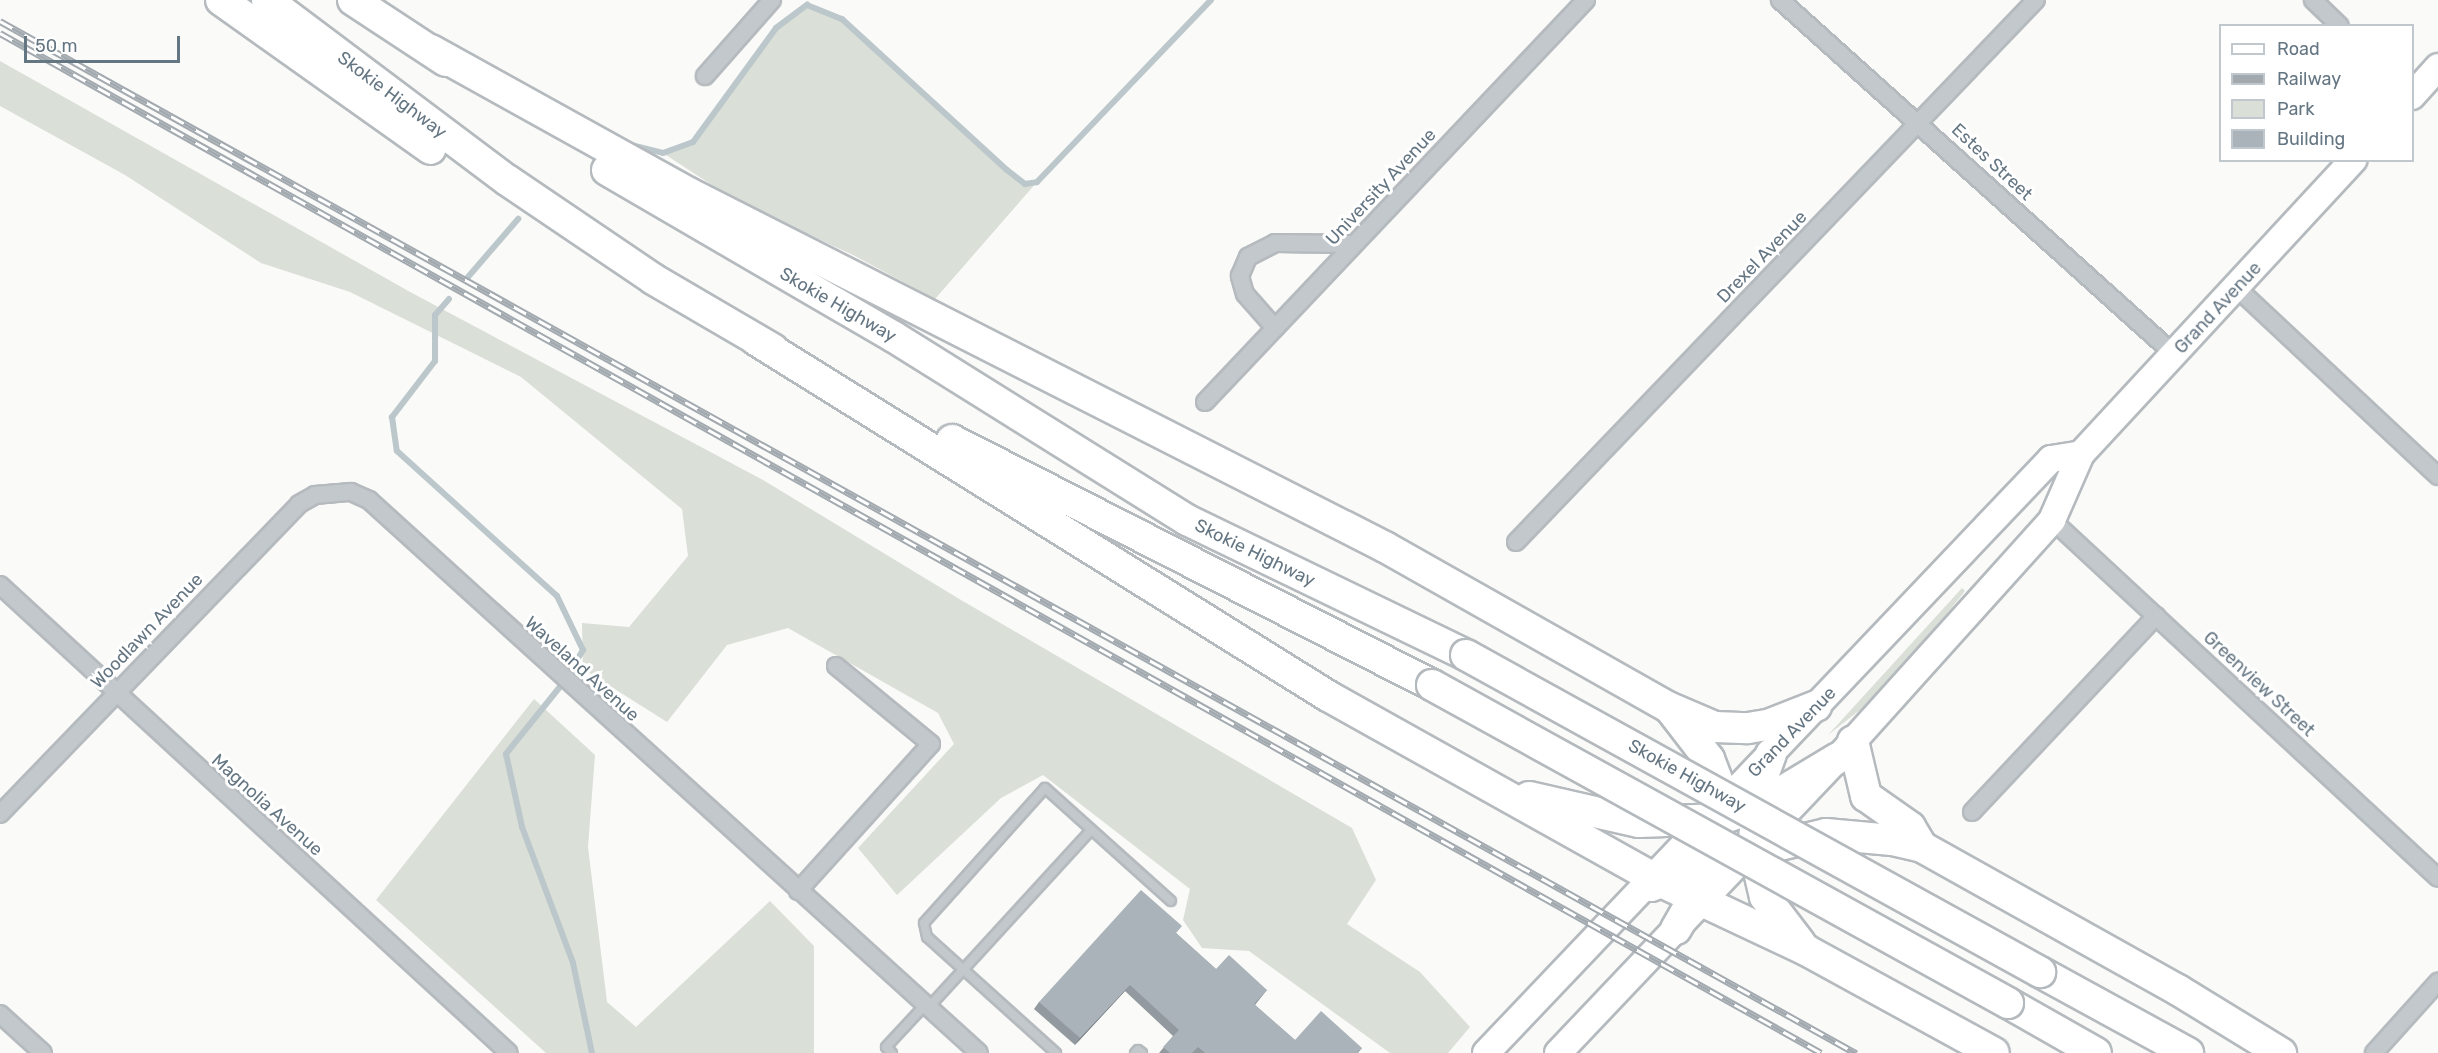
<!DOCTYPE html>
<style>
body{margin:0}
#map{position:relative;width:2438px;height:1053px;overflow:hidden;background:#fafaf8;font-family:Rubik,sans-serif}
div>[style]{position:absolute}
.green>*{inset:0;background:#dadfd7}
.stream>*{height:6px;margin:-3px;padding:0 3px;transform-origin:3px;border-radius:3px;background:#bbc7cb}
.roads{filter:drop-shadow(2px 0 #b5babe) drop-shadow(-2px 0 #b5babe) drop-shadow(0 2px #b5babe) drop-shadow(0 -2px #b5babe)}
.lane>*{height:8px;margin:-4px;padding:0 4px;transform-origin:4px;border-radius:4px;background:#c3c8cc}
.street>*{height:16px;margin:-8px;padding:0 8px;transform-origin:8px;border-radius:8px;background:#c3c8cc}
.primary>*{height:26px;margin:-13px;padding:0 13px;transform-origin:13px;border-radius:13px;background:#fff}
.highway>*{height:30px;margin:-15px;padding:0 15px;transform-origin:15px;border-radius:15px;background:#fff}
.rail>*{height:7px;margin-top:-3.5px;transform-origin:0;background:repeating-linear-gradient(90deg,#fff 0 14px,#a2aab0 0 28px);box-sizing:border-box;border-block:2px solid #a2aab0}
.bridges{filter:drop-shadow(2px 0 #b4b9bd) drop-shadow(-2px 0 #b4b9bd) drop-shadow(0 2px #b4b9bd) drop-shadow(0 -2px #b4b9bd)}
.highway-bridge>*{height:30px;margin:-15px;padding:0 15px;transform-origin:15px;border-radius:15px;background:#fff}
.wall>*{inset:0;background:#929a9f}
.shaded-wall>*{inset:0;background:#777d82}
.building>*{inset:0;background:#aab3b9}
span{translate:-50% -50%;white-space:nowrap;text-align:center;line-height:1.15;-webkit-text-stroke:6px #fff;paint-order:stroke}
.street-label{font-size:18px;color:#657683}
.legend{position:absolute;left:2219px;top:24px;width:195px;height:138px;box-sizing:border-box;background:#fff;border:2px solid #c1c8cd;margin:0;padding:8px 10px;list-style:none;font-size:18px;color:#657683}
.legend li{display:flex;align-items:center;gap:12px;height:30px}
.legend b{width:30px;border:2px solid #c1c8cd}
.scale{position:absolute;left:24px;top:36px;width:156px;height:27px;box-sizing:border-box;border:3px solid #657683;border-top:0;padding-left:8px;font-size:18px;line-height:21px;white-space:nowrap;color:#657683;-webkit-text-stroke:4px #fff;paint-order:stroke}
</style>
<div id="map">
<div class="green">
<div style="clip-path:polygon(807px 5px,842px 19px,1007px 170px,1025px 184px,1037px 182px,935px 299px,853px 255px,736px 201px,663px 153px,693px 142px,776px 28px)"></div>
<div style="clip-path:polygon(0 61px,412px 293px,763px 480px,961px 600px,1352px 828px,1376px 880px,1347px 924px,1420px 972px,1470px 1027px,1448px 1053px,1390px 1053px,1249px 951px,1202px 948px,1183px 920px,1190px 889px,1043px 775px,1001px 798px,897px 895px,858px 848px,954px 744px,938px 713px,788px 628px,727px 645px,667px 722px,583px 669px,582px 623px,629px 627px,688px 556px,682px 509px,521px 377px,350px 292px,261px 263px,125px 175px,0 106px)"></div>
<div style="clip-path:polygon(1962px 588px,1965px 591px,1921px 646px,1860px 710px,1828px 735px)"></div>
<div style="clip-path:polygon(534px 699px,595px 755px,588px 847px,607px 1002px,636px 1027px,770px 901px,814px 946px,814px 1053px,546px 1053px,376px 900px)"></div>
</div>
<div class="stream">
<div style="left:627px;top:144px;width:37px;rotate:14deg"></div>
<div style="left:663px;top:153px;width:32px;rotate:-20deg"></div>
<div style="left:693px;top:142px;width:141px;rotate:-53.9deg"></div>
<div style="left:776px;top:28px;width:39px;rotate:-37deg"></div>
<div style="left:807px;top:5px;width:38px;rotate:22deg"></div>
<div style="left:842px;top:19px;width:224px;rotate:42.5deg"></div>
<div style="left:1007px;top:170px;width:23px;rotate:38deg"></div>
<div style="left:1025px;top:184px;width:12px;rotate:-9deg"></div>
<div style="left:1037px;top:182px;width:252px;rotate:-46.3deg"></div>
<div style="left:468px;top:277px;width:77px;rotate:-49.2deg"></div>
<div style="left:449px;top:299px;width:21px;rotate:131deg"></div>
<div style="left:435px;top:315px;width:46px;rotate:90deg"></div>
<div style="left:435px;top:361px;width:71px;rotate:127.5deg"></div>
<div style="left:392px;top:417px;width:34px;rotate:82deg"></div>
<div style="left:397px;top:451px;width:216px;rotate:42.2deg"></div>
<div style="left:557px;top:596px;width:60px;rotate:64.3deg"></div>
<div style="left:583px;top:650px;width:17px;rotate:121deg"></div>
<div style="left:563px;top:683px;width:91px;rotate:128.8deg"></div>
<div style="left:506px;top:754px;width:75px;rotate:77.6deg"></div>
<div style="left:522px;top:827px;width:145px;rotate:69.4deg"></div>
<div style="left:573px;top:963px;width:92px;rotate:78.1deg"></div>
</div>
<div class="roads">
<div class="lane">
<div style="left:928px;top:1008px;width:241px;rotate:-47.5deg"></div>
<div style="left:892px;top:1053px;width:8px;rotate:-135deg"></div>
<div style="left:886px;top:1047px;width:57px;rotate:-47.1deg"></div>
<div style="left:1056px;top:1053px;width:173px;rotate:-138deg"></div>
<div style="left:927px;top:937px;width:14px;rotate:-102deg"></div>
<div style="left:924px;top:923px;width:181px;rotate:-48.1deg"></div>
<div style="left:1045px;top:788px;width:169px;rotate:41.9deg"></div>
<div style="left:1135px;top:1053px;width:4px;rotate:-45deg"></div>
<div style="left:1138px;top:1050px;width:5px;rotate:37deg"></div>
</div>
<div class="street">
<div style="left:1780px;top:0;width:531px;rotate:41.95deg"></div>
<div style="left:2313px;top:0;width:37px;rotate:44deg"></div>
<div style="left:705px;top:76px;width:101px;rotate:-48.6deg"></div>
<div style="left:2237px;top:288px;width:275px;rotate:43.1deg"></div>
<div style="left:1275px;top:328px;width:45px;rotate:-131.4deg"></div>
<div style="left:1245px;top:294px;width:19px;rotate:-106deg"></div>
<div style="left:1240px;top:276px;width:21px;rotate:-67deg"></div>
<div style="left:1248px;top:257px;width:30px;rotate:-27deg"></div>
<div style="left:1275px;top:243px;width:79px;rotate:0.7deg"></div>
<div style="left:1205px;top:402px;width:554px;rotate:-46.54deg"></div>
<div style="left:2052px;top:520px;width:526px;rotate:42.84deg"></div>
<div style="left:1516px;top:542px;width:751px;rotate:-46.19deg"></div>
<div style="left:0;top:585px;width:691px;rotate:42.6deg"></div>
<div style="left:1972px;top:812px;width:269px;rotate:-46.8deg"></div>
<div style="left:0;top:814px;width:431px;rotate:-46deg"></div>
<div style="left:299px;top:504px;width:18px;rotate:-29deg"></div>
<div style="left:315px;top:495px;width:36px;rotate:-5deg"></div>
<div style="left:351px;top:492px;width:20px;rotate:24deg"></div>
<div style="left:369px;top:500px;width:823px;rotate:42.19deg"></div>
<div style="left:798px;top:891px;width:198px;rotate:-47.9deg"></div>
<div style="left:931px;top:744px;width:123px;rotate:-140.6deg"></div>
<div style="left:0;top:1014px;width:58px;rotate:42.2deg"></div>
<div style="left:2374px;top:1053px;width:96px;rotate:-48deg"></div>
</div>
<div class="primary">
<div style="left:2412px;top:96px;width:39px;rotate:-48deg"></div>
<div style="left:1486px;top:1053px;width:820px;rotate:-46.43deg"></div>
<div style="left:2051px;top:459px;width:30px;rotate:-9deg"></div>
<div style="left:1558px;top:1053px;width:407px;rotate:-46.5deg"></div>
<div style="left:1838px;top:758px;width:320px;rotate:-48deg"></div>
<div style="left:2052px;top:520px;width:72px;rotate:-66.3deg"></div>
<div style="left:2081px;top:454px;width:401px;rotate:-47.2deg"></div>
</div>
<div class="highway">
<div style="left:221px;top:0;width:257px;rotate:35.4deg"></div>
<div style="left:267px;top:0;width:300px;rotate:36.9deg"></div>
<div style="left:507px;top:180px;width:176px;rotate:34.1deg"></div>
<div style="left:653px;top:279px;width:139px;rotate:30.3deg"></div>
<div style="left:353px;top:0;width:111px;rotate:33.3deg"></div>
<div style="left:431px;top:50px;width:295px;rotate:29deg"></div>
<div style="left:689px;top:193px;width:781px;rotate:26.96deg"></div>
<div style="left:1385px;top:547px;width:325px;rotate:29.5deg"></div>
<div style="left:1668px;top:707px;width:51px;rotate:23.1deg"></div>
<div style="left:1715px;top:727px;width:33px;rotate:2deg"></div>
<div style="left:1748px;top:728px;width:20px;rotate:-9deg"></div>
<div style="left:1768px;top:725px;width:52px;rotate:-21.6deg"></div>
<div style="left:607px;top:170px;width:332px;rotate:30.2deg"></div>
<div style="left:894px;top:337px;width:345px;rotate:32deg"></div>
<div style="left:1187px;top:520px;width:310px;rotate:25.8deg"></div>
<div style="left:756px;top:340px;width:674px;rotate:31.9deg"></div>
<div style="left:1328px;top:696px;width:372px;rotate:29.2deg"></div>
<div style="left:1653px;top:878px;width:169px;rotate:25.2deg"></div>
<div style="left:1806px;top:950px;width:214px;rotate:28.7deg"></div>
<div style="left:952px;top:440px;width:539px;rotate:27.04deg"></div>
<div style="left:1672px;top:711px;width:61px;rotate:52.4deg"></div>
<div style="left:1709px;top:759px;width:34px;rotate:69deg"></div>
<div style="left:1721px;top:791px;width:25px;rotate:88deg"></div>
<div style="left:1853px;top:741px;width:57px;rotate:76.7deg"></div>
<div style="left:1866px;top:796px;width:54px;rotate:35.2deg"></div>
<div style="left:1910px;top:827px;width:23px;rotate:59deg"></div>
<div style="left:1771px;top:754px;width:33px;rotate:110deg"></div>
<div style="left:1760px;top:785px;width:61px;rotate:96.5deg"></div>
<div style="left:1753px;top:846px;width:52px;rotate:76.8deg"></div>
<div style="left:1765px;top:897px;width:58px;rotate:52.7deg"></div>
<div style="left:1529px;top:797px;width:113px;rotate:12.8deg"></div>
<div style="left:1639px;top:822px;width:83px;rotate:-2.1deg"></div>
<div style="left:1722px;top:819px;width:38px;rotate:-20deg"></div>
<div style="left:1758px;top:806px;width:93px;rotate:-31deg"></div>
<div style="left:1651px;top:886px;width:66px;rotate:-22.3deg"></div>
<div style="left:1712px;top:861px;width:117px;rotate:-13.3deg"></div>
<div style="left:1826px;top:834px;width:66px;rotate:5.2deg"></div>
<div style="left:1892px;top:840px;width:31px;rotate:13deg"></div>
<div style="left:1922px;top:847px;width:293px;rotate:29.2deg"></div>
<div style="left:2178px;top:990px;width:121px;rotate:31.5deg"></div>
<div style="left:1676px;top:929px;width:54px;rotate:-60.1deg"></div>
<div style="left:2040px;top:972px;width:169px;rotate:28.7deg"></div>
<div style="left:2008px;top:1003px;width:101px;rotate:29.6deg"></div>
</div>
</div>
<div class="rail">
<div style="left:0;top:21px;width:2124px;rotate:29.08deg"></div>
<div style="left:0;top:33px;width:2087px;rotate:29.25deg"></div>
</div>
<div class="bridges">
<div class="highway-bridge">
<div style="left:1466px;top:655px;width:656px;rotate:28.91deg"></div>
<div style="left:1432px;top:685px;width:658px;rotate:28.9deg"></div>
</div>
</div>
<div class="wall">
<div style="clip-path:polygon(1176px 933px,1216px 969px,1267px 990px,1255px 1005px,1295px 1040px,1362px 1048px,1358px 1053px,1159px 1053px,1173px 1036px,1125px 991px,1075px 1045px,1034px 1009px,1039px 1002px)"></div>
</div>
<div class="shaded-wall">
<div style="clip-path:polygon(1130px 985px,1125px 991px,1075px 1045px,1080px 1038px)"></div>
</div>
<div class="building">
<div style="clip-path:polygon(1141px 890px,1182px 926px,1176px 933px,1216px 969px,1229px 955px,1267px 990px,1254px 1004px,1295px 1040px,1321px 1011px,1362px 1048px,1357px 1053px,1205px 1053px,1198px 1047px,1192px 1053px,1170px 1053px,1163px 1047px,1179px 1030px,1130px 985px,1080px 1038px,1039px 1002px)"></div>
</div>
<div class="street-label">
<span style="left:392px;top:95px;rotate:37deg">Skokie Highway</span>
<span style="left:1992px;top:162px;rotate:43deg">Estes Street</span>
<span style="left:1381px;top:187px;rotate:-47deg">University Avenue</span>
<span style="left:1762px;top:257px;rotate:-46deg">Drexel Avenue</span>
<span style="left:838px;top:305px;rotate:30deg">Skokie Highway</span>
<span style="left:2218px;top:308px;rotate:-47deg">Grand Avenue</span>
<span style="left:1255px;top:553px;rotate:26deg">Skokie Highway</span>
<span style="left:147px;top:631px;rotate:-46deg">Woodlawn Avenue</span>
<span style="left:582px;top:669px;rotate:42deg">Waveland Avenue</span>
<span style="left:2259px;top:684px;rotate:43deg">Greenview Street</span>
<span style="left:1792px;top:732px;rotate:-46deg">Grand Avenue</span>
<span style="left:1687px;top:776px;rotate:29deg">Skokie Highway</span>
<span style="left:267px;top:805px;rotate:42deg">Magnolia Avenue</span>
</div>
<ul class="legend">
<li><b style="height:8px;background:#fff"></b>Road</li>
<li><b style="height:8px;background:#a2aab0"></b>Railway</li>
<li><b style="height:16px;background:#dadfd7"></b>Park</li>
<li><b style="height:16px;background:#aab3b9"></b>Building</li>
</ul>
<div class="scale">50 m</div>
</div>
